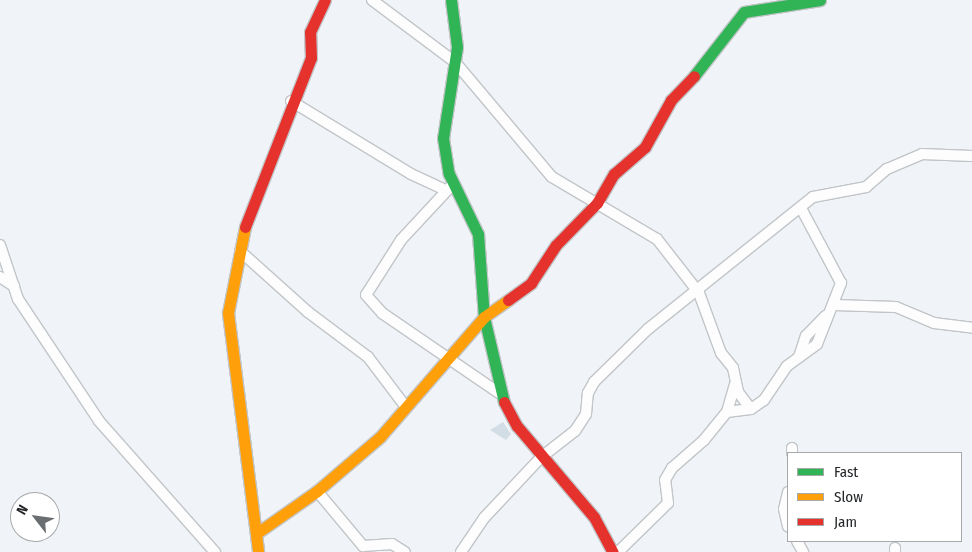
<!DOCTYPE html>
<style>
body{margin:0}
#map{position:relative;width:972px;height:552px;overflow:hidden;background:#f0f4f8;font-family:"Fira Sans Condensed",sans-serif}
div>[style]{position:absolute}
.building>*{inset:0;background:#d3dde5}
.roads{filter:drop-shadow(1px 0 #c2c5c8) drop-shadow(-1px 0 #c2c5c8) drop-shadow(0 1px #c2c5c8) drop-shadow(0 -1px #c2c5c8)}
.street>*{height:10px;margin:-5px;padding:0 5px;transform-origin:5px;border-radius:5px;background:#fdfdfe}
.fast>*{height:11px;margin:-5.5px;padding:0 5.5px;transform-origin:5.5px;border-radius:5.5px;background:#30b455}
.slow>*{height:11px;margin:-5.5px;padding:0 5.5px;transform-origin:5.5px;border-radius:5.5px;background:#ff9f0a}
.jam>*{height:11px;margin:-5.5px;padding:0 5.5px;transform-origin:5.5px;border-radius:5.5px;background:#e5322d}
span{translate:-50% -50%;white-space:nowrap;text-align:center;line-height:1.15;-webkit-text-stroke:5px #fff;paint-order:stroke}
.legend{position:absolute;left:787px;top:452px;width:175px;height:90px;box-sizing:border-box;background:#fff;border:1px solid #a7a8a9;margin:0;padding:6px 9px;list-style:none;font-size:15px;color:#232628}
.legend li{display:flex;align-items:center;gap:10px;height:25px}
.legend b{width:25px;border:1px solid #a7a8a9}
.north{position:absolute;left:10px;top:492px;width:50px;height:50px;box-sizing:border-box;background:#fff;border:1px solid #a7a8a9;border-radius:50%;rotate:300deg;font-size:14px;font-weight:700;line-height:20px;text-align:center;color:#232628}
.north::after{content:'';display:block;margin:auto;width:18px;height:22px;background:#6b6e71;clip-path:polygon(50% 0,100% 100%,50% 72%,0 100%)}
</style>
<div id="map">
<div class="building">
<div style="clip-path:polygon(503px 422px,511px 434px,506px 440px,490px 430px)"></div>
</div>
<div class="roads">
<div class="street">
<div style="left:372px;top:0;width:104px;rotate:36.8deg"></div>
<div style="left:455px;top:62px;width:150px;rotate:49.9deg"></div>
<div style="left:552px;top:177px;width:122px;rotate:30.6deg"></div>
<div style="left:657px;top:239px;width:68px;rotate:52.1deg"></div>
<div style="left:699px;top:293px;width:64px;rotate:69.9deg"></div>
<div style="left:721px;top:353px;width:19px;rotate:51deg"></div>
<div style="left:733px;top:368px;width:25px;rotate:78deg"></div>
<div style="left:738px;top:392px;width:21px;rotate:53deg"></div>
<div style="left:291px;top:101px;width:140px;rotate:31.3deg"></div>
<div style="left:411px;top:174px;width:38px;rotate:25deg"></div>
<div style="left:453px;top:184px;width:76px;rotate:132.9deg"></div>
<div style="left:401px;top:240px;width:65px;rotate:122.5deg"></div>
<div style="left:366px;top:295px;width:24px;rotate:48deg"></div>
<div style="left:382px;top:313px;width:142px;rotate:34.4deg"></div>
<div style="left:0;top:245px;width:57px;rotate:71.6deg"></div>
<div style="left:18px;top:299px;width:146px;rotate:56.4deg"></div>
<div style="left:99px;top:421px;width:175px;rotate:48.5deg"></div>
<div style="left:240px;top:251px;width:91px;rotate:41.9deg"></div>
<div style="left:308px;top:312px;width:75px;rotate:36.9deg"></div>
<div style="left:368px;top:357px;width:63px;rotate:52.8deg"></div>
<div style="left:0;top:277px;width:17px;rotate:33deg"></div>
<div style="left:835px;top:305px;width:61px;rotate:1.9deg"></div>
<div style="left:896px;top:307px;width:41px;rotate:22.8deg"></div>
<div style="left:934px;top:323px;width:38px;rotate:7deg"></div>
<div style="left:799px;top:357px;width:22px;rotate:-72deg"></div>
<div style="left:806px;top:336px;width:28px;rotate:-46deg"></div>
<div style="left:727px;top:412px;width:29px;rotate:-74deg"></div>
<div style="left:792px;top:448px;width:5px;rotate:90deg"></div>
<div style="left:544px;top:455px;width:39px;rotate:-38deg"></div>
<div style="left:575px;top:431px;width:20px;rotate:-57deg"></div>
<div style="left:586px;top:414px;width:21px;rotate:-85deg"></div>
<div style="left:588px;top:393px;width:13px;rotate:-61deg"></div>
<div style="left:594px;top:382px;width:76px;rotate:-44.5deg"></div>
<div style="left:648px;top:329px;width:211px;rotate:-38.7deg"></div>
<div style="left:813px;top:197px;width:54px;rotate:-10.7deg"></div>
<div style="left:866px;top:187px;width:28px;rotate:-41deg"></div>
<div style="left:887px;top:169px;width:38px;rotate:-23deg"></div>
<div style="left:922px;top:154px;width:50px;rotate:2.3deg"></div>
<div style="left:317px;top:491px;width:72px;rotate:50.1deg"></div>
<div style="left:363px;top:546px;width:29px;rotate:-4deg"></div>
<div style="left:392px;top:544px;width:15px;rotate:32deg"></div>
<div style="left:788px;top:492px;width:17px;rotate:103deg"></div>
<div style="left:784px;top:509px;width:18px;rotate:77deg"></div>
<div style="left:797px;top:541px;width:13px;rotate:61deg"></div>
<div style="left:895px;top:548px;width:4px;rotate:90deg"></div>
<div style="left:461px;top:552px;width:41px;rotate:-55.9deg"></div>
<div style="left:484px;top:518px;width:88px;rotate:-46.8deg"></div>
<div style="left:618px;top:552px;width:70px;rotate:-44.4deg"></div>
<div style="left:668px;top:503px;width:23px;rotate:-97deg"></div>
<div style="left:665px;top:480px;width:14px;rotate:-60deg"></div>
<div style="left:672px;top:468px;width:43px;rotate:-41.2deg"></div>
<div style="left:704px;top:440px;width:36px;rotate:-51deg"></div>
<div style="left:727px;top:412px;width:24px;rotate:-7deg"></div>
<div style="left:751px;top:409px;width:16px;rotate:-35deg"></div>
<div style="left:764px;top:400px;width:41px;rotate:-55.9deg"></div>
<div style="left:787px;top:366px;width:37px;rotate:-36deg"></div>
<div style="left:817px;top:344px;width:66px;rotate:-68.5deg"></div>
<div style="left:841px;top:283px;width:85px;rotate:-118.1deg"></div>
</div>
<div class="fast">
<div style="left:451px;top:0;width:47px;rotate:82.7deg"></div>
<div style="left:457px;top:47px;width:92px;rotate:98.7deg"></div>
<div style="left:443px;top:138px;width:36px;rotate:81deg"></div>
<div style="left:449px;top:174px;width:67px;rotate:64.2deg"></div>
<div style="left:478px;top:234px;width:83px;rotate:85.9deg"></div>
<div style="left:484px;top:317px;width:87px;rotate:76.8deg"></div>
<div style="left:694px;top:76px;width:81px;rotate:-52deg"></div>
<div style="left:744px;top:12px;width:77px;rotate:-9deg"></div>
</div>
<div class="slow">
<div style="left:245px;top:227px;width:88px;rotate:101.2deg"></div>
<div style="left:228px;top:313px;width:241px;rotate:82.8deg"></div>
<div style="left:257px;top:533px;width:73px;rotate:-35deg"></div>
<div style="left:317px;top:491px;width:83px;rotate:-40.6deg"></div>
<div style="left:380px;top:437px;width:159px;rotate:-49.1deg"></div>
<div style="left:484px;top:317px;width:29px;rotate:-35deg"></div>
</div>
<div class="jam">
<div style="left:245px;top:227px;width:181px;rotate:-68.7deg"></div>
<div style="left:311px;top:58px;width:26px;rotate:-92deg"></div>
<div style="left:310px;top:32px;width:35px;rotate:-65deg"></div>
<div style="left:508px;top:300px;width:29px;rotate:-36deg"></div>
<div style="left:531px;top:283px;width:45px;rotate:-56.7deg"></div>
<div style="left:556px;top:245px;width:59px;rotate:-45.7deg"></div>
<div style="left:597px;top:203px;width:34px;rotate:-60deg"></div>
<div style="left:614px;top:174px;width:41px;rotate:-41.1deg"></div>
<div style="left:645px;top:147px;width:54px;rotate:-61deg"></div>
<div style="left:671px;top:100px;width:33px;rotate:-46deg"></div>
<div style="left:504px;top:402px;width:27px;rotate:62deg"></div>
<div style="left:517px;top:426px;width:119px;rotate:49.8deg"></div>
<div style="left:594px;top:517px;width:40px;rotate:62deg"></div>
</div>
</div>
<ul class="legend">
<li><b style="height:6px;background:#30b455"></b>Fast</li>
<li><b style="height:6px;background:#ff9f0a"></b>Slow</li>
<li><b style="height:6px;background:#e5322d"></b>Jam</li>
</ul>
<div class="north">N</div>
</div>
